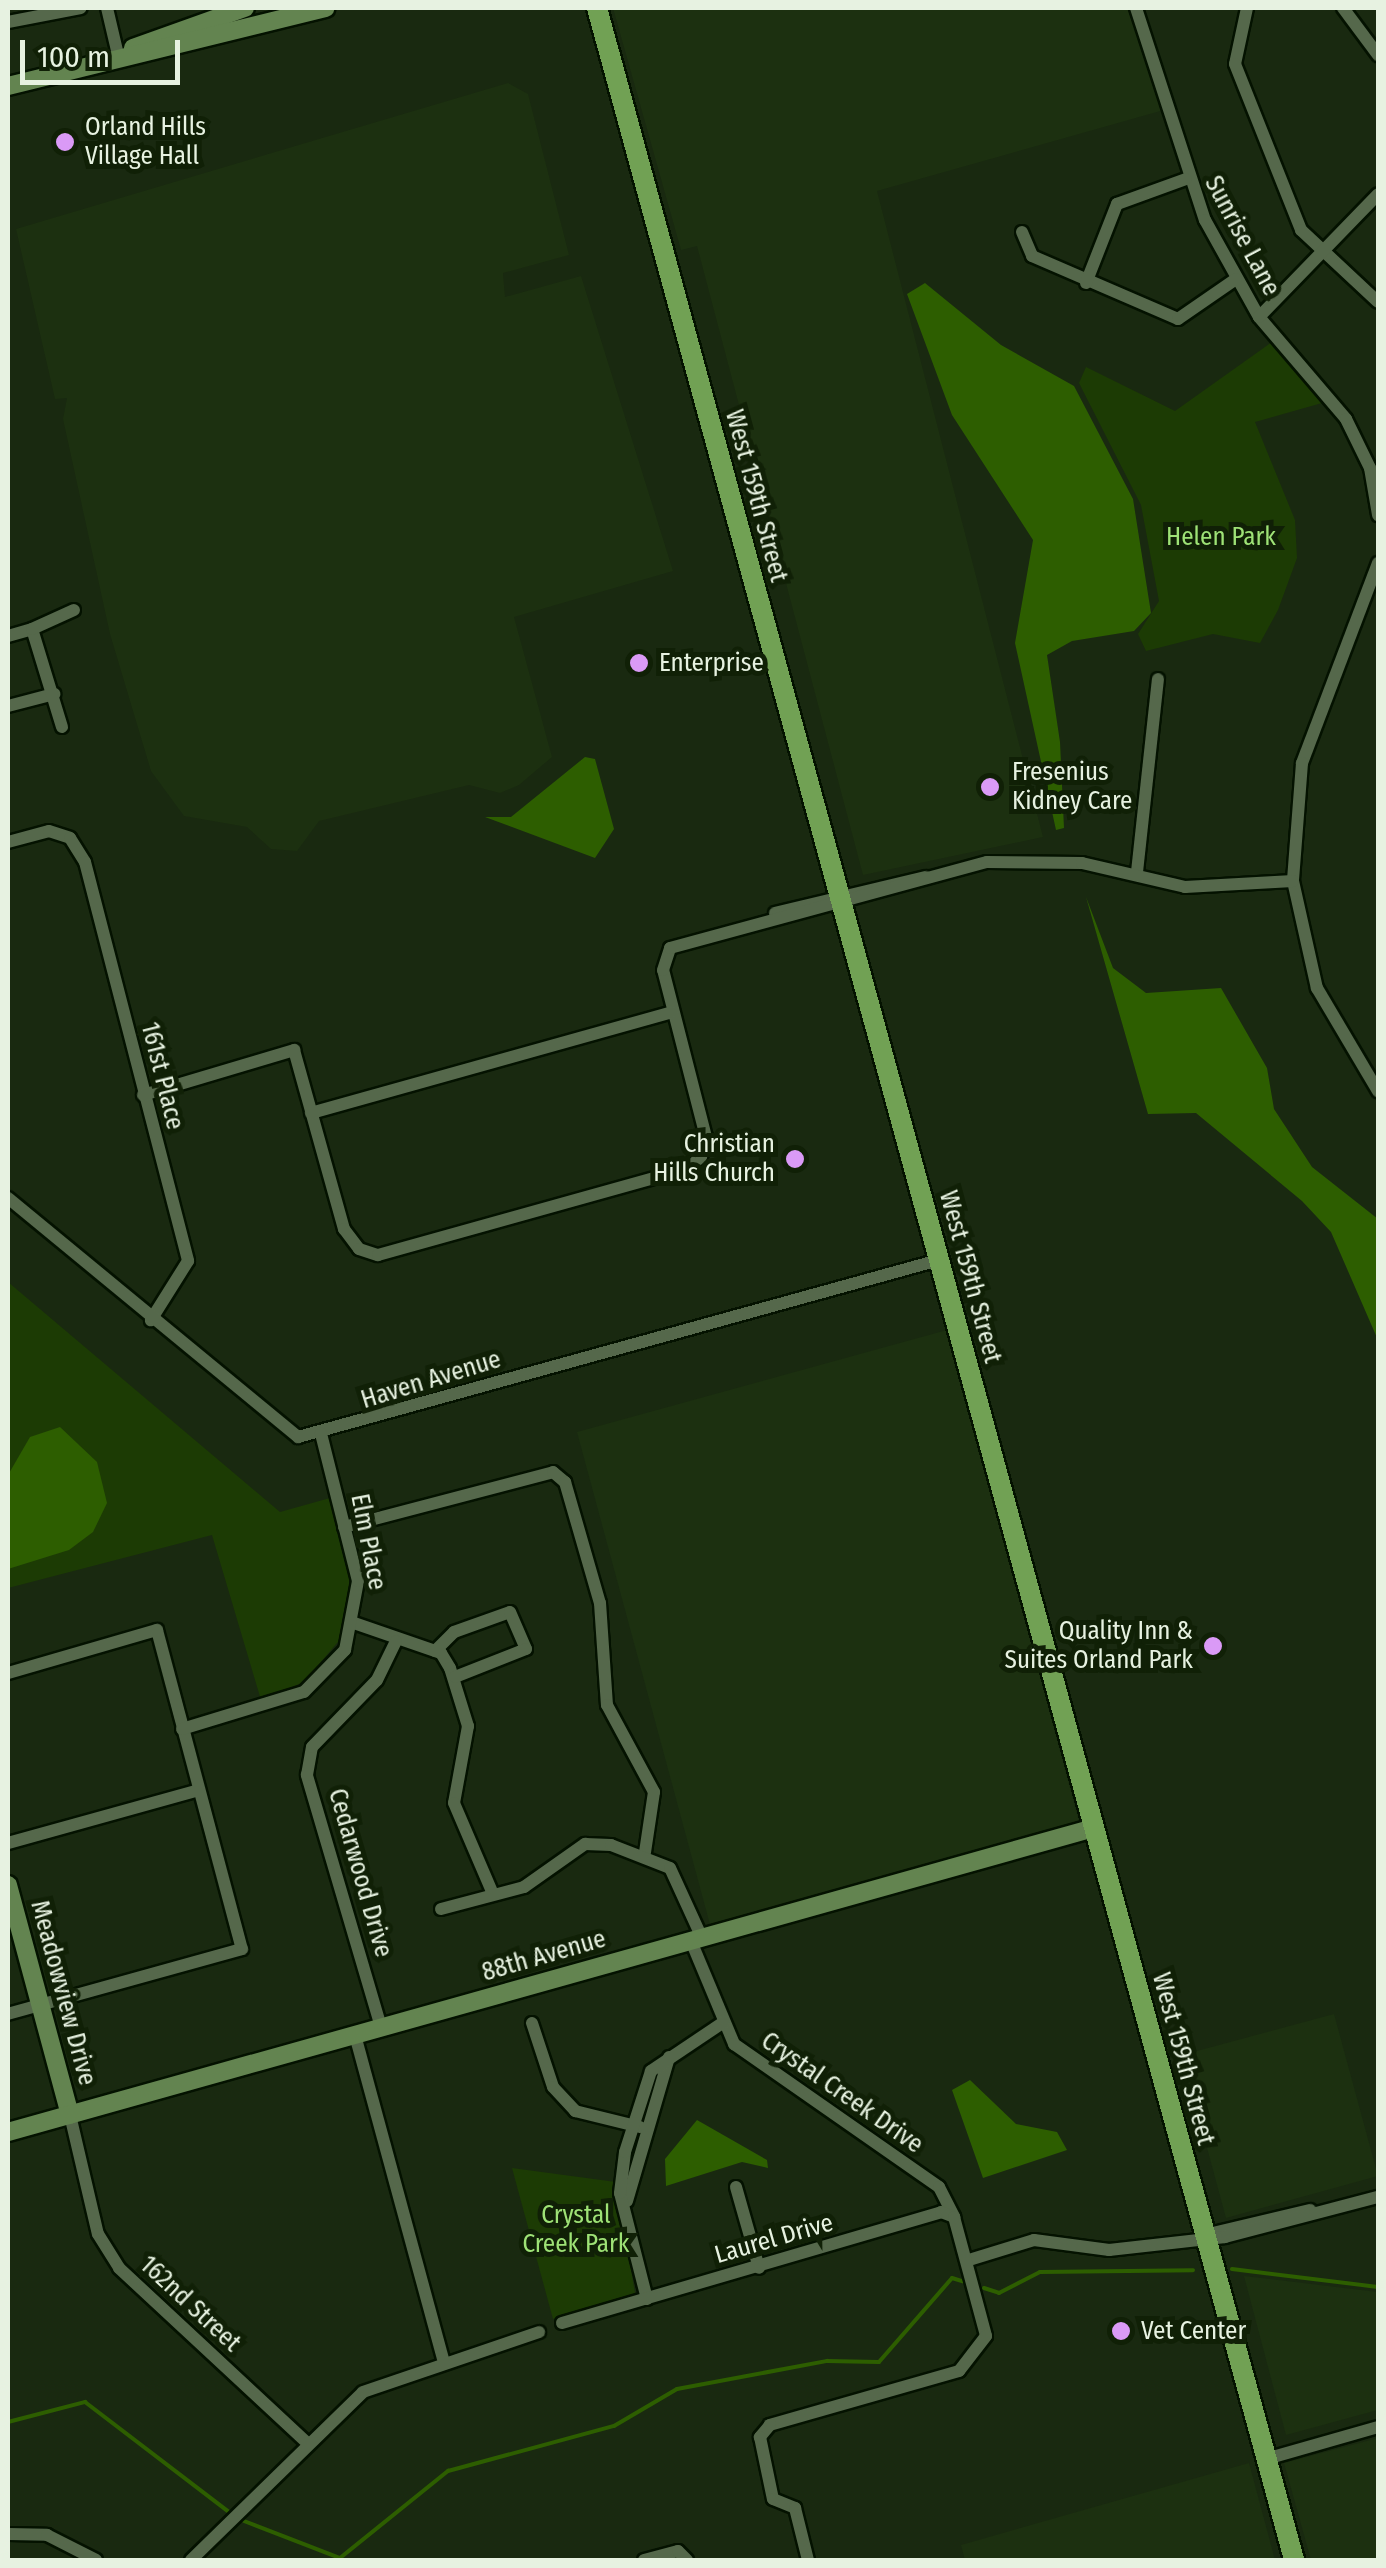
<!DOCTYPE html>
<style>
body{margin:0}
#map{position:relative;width:1386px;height:2568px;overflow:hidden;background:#192910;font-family:"Fira Sans Condensed",sans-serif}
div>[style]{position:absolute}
.built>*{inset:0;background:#1c3010}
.green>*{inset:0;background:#1c3b04}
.water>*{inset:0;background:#2d5e00}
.stream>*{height:4px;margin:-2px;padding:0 2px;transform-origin:2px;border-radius:2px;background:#2d5e00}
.roads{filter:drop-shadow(2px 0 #041200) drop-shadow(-2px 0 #041200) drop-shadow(0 2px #041200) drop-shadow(0 -2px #041200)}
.street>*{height:12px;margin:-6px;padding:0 6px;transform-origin:6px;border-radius:6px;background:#55684b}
.secondary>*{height:18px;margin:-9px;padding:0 9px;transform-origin:9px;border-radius:9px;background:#638450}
.primary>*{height:20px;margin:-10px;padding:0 10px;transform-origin:10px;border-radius:10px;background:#71a154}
.dots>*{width:28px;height:28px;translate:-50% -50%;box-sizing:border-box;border:5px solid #102006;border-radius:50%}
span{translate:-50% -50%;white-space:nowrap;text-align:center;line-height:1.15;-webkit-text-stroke:10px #102006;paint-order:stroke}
.poi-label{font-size:25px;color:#e7f2e1}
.left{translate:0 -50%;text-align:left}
.right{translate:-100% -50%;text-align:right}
.street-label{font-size:25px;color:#e7f2e1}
.park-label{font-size:25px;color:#9ee276}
.frame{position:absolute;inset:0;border:10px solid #e7f2e1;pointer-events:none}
.scale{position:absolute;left:20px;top:40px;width:160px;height:45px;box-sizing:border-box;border:5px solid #e7f2e1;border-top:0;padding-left:12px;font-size:30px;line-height:35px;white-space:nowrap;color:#e7f2e1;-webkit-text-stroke:8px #102006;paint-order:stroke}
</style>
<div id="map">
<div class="built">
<div style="clip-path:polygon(613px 8px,1144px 8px,1171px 108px,877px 191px,1043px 837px,863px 875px,697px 246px,681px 250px)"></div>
<div style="clip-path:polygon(508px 83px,528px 94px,569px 255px,503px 273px,505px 297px,581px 276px,673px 571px,514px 617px,552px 757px,519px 785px,500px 793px,469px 785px,319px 821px,297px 851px,271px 849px,247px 827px,184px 816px,151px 771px,110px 634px,63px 419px,67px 398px,55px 399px,16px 229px)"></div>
<div style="clip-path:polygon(947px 1330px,1081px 1829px,712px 1932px,577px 1432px)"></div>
<div style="clip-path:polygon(1334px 2014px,1378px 2176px,1226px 2218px,1182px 2055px)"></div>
<div style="clip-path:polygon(1244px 2276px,1378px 2292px,1378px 2410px,1286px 2435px)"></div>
<div style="clip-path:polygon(1378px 2438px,1378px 2560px,1311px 2560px,1284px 2463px)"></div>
<div style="clip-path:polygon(1249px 2463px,1275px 2560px,965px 2560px,961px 2545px)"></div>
</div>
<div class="green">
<div style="clip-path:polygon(1272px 342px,1322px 403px,1255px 422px,1295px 520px,1297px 558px,1278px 610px,1260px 643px,1213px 634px,1146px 651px,1138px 634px,1159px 601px,1141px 505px,1079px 383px,1086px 367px,1175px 411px)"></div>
<div style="clip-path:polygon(8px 1282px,280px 1512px,330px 1498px,352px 1583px,342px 1637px,304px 1682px,261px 1700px,212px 1535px,8px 1588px)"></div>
<div style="clip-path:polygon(512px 2168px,616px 2182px,635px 2293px,553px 2319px)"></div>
</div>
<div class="water">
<div style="clip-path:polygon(925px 283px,1001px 345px,1074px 386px,1133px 499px,1151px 613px,1134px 631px,1072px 641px,1047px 655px,1060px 742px,1064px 828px,1056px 830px,1015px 643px,1033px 540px,952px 415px,907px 294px)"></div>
<div style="clip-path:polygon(585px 757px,595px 759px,614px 829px,595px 858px,485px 817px,511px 817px)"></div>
<div style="clip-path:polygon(1086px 897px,1113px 968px,1146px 993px,1221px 988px,1267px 1068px,1274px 1109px,1312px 1167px,1378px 1219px,1378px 1340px,1331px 1232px,1302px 1201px,1196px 1113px,1148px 1114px)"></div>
<div style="clip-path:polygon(60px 1427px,97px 1462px,107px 1503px,93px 1532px,69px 1550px,8px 1569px,8px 1475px,30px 1437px)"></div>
<div style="clip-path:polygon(970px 2080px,1016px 2124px,1057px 2132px,1067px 2150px,983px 2178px,952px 2090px)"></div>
<div style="clip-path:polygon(697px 2120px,767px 2160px,768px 2168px,742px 2162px,666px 2186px,665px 2159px)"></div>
</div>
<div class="stream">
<div style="left:1232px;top:2269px;width:147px;rotate:7deg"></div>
<div style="left:984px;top:2288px;width:16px;rotate:18deg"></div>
<div style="left:999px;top:2293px;width:46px;rotate:-27.1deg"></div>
<div style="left:1040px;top:2272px;width:153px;rotate:-0.7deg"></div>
<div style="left:8px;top:2422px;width:80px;rotate:-14.6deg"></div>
<div style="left:85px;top:2402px;width:181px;rotate:37.4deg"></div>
<div style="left:244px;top:2521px;width:103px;rotate:21.1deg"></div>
<div style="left:340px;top:2558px;width:139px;rotate:-38.9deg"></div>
<div style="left:448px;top:2471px;width:172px;rotate:-15.2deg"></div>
<div style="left:614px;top:2426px;width:73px;rotate:-30.4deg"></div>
<div style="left:677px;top:2389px;width:153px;rotate:-10.6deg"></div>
<div style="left:827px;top:2361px;width:52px;rotate:1.1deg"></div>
<div style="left:879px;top:2362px;width:111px;rotate:-49deg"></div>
<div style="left:952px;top:2278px;width:14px;rotate:17deg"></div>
</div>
<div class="roads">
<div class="street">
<div style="left:107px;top:8px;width:48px;rotate:76.8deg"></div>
<div style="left:1136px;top:8px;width:223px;rotate:72deg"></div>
<div style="left:1205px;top:220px;width:111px;rotate:60.9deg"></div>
<div style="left:1259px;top:317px;width:134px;rotate:49.5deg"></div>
<div style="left:1346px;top:419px;width:55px;rotate:63.9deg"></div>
<div style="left:1370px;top:468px;width:48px;rotate:80.3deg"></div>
<div style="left:1247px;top:8px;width:57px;rotate:102.1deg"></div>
<div style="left:1235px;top:64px;width:179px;rotate:68.3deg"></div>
<div style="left:1301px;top:230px;width:105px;rotate:43.1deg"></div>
<div style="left:1343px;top:8px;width:59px;rotate:53.3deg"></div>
<div style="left:8px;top:22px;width:74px;rotate:-10.9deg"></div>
<div style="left:1022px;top:232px;width:26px;rotate:67deg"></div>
<div style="left:1032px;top:256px;width:159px;rotate:23.3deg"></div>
<div style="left:1178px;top:319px;width:70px;rotate:-34.6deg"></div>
<div style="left:1086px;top:283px;width:85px;rotate:-68.6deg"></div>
<div style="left:1117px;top:204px;width:73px;rotate:-19.9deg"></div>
<div style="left:1259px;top:317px;width:171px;rotate:-45.9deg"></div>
<div style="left:1378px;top:563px;width:214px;rotate:110.8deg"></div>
<div style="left:1302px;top:763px;width:118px;rotate:94.4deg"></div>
<div style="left:1293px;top:881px;width:110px;rotate:77.4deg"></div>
<div style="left:1317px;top:988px;width:120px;rotate:59.4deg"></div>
<div style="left:8px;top:636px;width:25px;rotate:-16deg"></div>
<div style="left:8px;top:706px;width:48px;rotate:-14.6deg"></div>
<div style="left:62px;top:727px;width:102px;rotate:-107deg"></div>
<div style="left:32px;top:629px;width:46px;rotate:-24.3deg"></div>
<div style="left:8px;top:842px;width:42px;rotate:-15deg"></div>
<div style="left:49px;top:831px;width:22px;rotate:18deg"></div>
<div style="left:70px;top:838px;width:28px;rotate:58deg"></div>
<div style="left:85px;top:862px;width:412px;rotate:75.5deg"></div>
<div style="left:188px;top:1261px;width:70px;rotate:122.1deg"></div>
<div style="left:1137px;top:872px;width:194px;rotate:-83.8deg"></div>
<div style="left:775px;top:913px;width:155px;rotate:-13.4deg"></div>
<div style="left:143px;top:1095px;width:158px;rotate:-16.6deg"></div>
<div style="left:294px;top:1050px;width:186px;rotate:74.4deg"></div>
<div style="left:344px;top:1229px;width:25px;rotate:53deg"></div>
<div style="left:359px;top:1249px;width:20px;rotate:18deg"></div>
<div style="left:378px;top:1255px;width:321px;rotate:-15.6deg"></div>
<div style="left:687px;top:1169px;width:18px;rotate:-41deg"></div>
<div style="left:701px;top:1157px;width:21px;rotate:-76deg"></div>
<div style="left:706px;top:1137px;width:172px;rotate:-104.4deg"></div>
<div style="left:663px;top:970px;width:23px;rotate:-72deg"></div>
<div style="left:670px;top:948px;width:328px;rotate:-15.2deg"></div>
<div style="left:987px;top:862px;width:95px;rotate:0.6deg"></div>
<div style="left:1082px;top:863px;width:106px;rotate:13.1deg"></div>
<div style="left:1185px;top:887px;width:108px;rotate:-3.2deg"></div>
<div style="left:311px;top:1113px;width:375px;rotate:-15.6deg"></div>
<div style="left:8px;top:1198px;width:376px;rotate:39.5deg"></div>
<div style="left:298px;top:1437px;width:665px;rotate:-15.44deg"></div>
<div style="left:344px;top:1527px;width:216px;rotate:-14.7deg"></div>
<div style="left:553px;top:1472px;width:16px;rotate:40deg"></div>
<div style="left:565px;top:1482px;width:126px;rotate:73.9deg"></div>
<div style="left:600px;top:1603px;width:102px;rotate:86.1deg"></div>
<div style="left:607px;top:1705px;width:99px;rotate:61.6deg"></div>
<div style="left:654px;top:1792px;width:61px;rotate:98.5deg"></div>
<div style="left:354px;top:1623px;width:92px;rotate:19deg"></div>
<div style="left:441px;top:1653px;width:17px;rotate:59deg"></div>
<div style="left:450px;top:1668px;width:61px;rotate:72.8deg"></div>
<div style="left:468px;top:1726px;width:78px;rotate:100.3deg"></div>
<div style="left:454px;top:1803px;width:99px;rotate:66.8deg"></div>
<div style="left:435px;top:1651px;width:27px;rotate:-45deg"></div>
<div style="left:454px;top:1632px;width:59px;rotate:-19.7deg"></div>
<div style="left:510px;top:1612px;width:40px;rotate:66.6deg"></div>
<div style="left:526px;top:1649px;width:76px;rotate:158.5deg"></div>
<div style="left:8px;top:1673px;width:155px;rotate:-16.1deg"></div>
<div style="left:157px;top:1630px;width:330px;rotate:75.1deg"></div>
<div style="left:242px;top:1949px;width:243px;rotate:164.5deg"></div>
<div style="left:182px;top:1729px;width:127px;rotate:-16.9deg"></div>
<div style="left:304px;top:1692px;width:59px;rotate:-45.7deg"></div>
<div style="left:345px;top:1650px;width:70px;rotate:-79.3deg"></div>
<div style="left:358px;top:1581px;width:152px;rotate:-104.1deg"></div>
<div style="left:8px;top:1843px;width:198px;rotate:-15.5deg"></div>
<div style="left:441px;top:1909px;width:86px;rotate:-14.8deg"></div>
<div style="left:524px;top:1887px;width:75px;rotate:-35.2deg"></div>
<div style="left:585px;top:1844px;width:26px;rotate:2deg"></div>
<div style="left:611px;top:1845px;width:63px;rotate:21.3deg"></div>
<div style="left:670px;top:1868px;width:77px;rotate:65.4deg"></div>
<div style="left:691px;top:1941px;width:112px;rotate:67.3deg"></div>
<div style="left:734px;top:2044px;width:250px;rotate:34.9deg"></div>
<div style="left:939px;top:2187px;width:34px;rotate:63deg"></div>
<div style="left:532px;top:2023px;width:67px;rotate:71.8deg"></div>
<div style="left:553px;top:2087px;width:33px;rotate:47deg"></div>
<div style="left:575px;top:2111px;width:67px;rotate:13.8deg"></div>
<div style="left:381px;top:2027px;width:263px;rotate:-106.4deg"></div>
<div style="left:307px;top:1775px;width:28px;rotate:-80deg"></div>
<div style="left:312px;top:1747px;width:93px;rotate:-45.9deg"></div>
<div style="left:377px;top:1680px;width:43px;rotate:-64deg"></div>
<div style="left:355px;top:2035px;width:336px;rotate:74.8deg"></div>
<div style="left:70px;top:2115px;width:122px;rotate:76.8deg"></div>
<div style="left:98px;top:2234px;width:40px;rotate:58deg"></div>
<div style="left:119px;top:2268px;width:255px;rotate:42.9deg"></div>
<div style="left:736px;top:2187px;width:84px;rotate:74.1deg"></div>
<div style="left:627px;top:2201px;width:150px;rotate:-73.7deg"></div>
<div style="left:1209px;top:2234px;width:104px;rotate:-13.4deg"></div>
<div style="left:969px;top:2260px;width:68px;rotate:-17.1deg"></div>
<div style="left:1034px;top:2240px;width:76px;rotate:7.6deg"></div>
<div style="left:1109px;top:2250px;width:117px;rotate:-6.4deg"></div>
<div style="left:1225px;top:2237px;width:158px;rotate:-14.7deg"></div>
<div style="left:647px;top:2299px;width:109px;rotate:-104.3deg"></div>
<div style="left:620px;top:2193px;width:41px;rotate:-83deg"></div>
<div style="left:625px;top:2152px;width:85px;rotate:-72.2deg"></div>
<div style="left:651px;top:2071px;width:88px;rotate:-33.9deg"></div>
<div style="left:562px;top:2323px;width:395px;rotate:-16.3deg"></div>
<div style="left:941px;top:2212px;width:14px;rotate:21deg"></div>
<div style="left:954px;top:2217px;width:123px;rotate:74.9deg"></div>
<div style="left:986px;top:2336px;width:44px;rotate:127.6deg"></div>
<div style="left:959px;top:2371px;width:197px;rotate:164.1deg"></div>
<div style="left:770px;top:2425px;width:16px;rotate:130deg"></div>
<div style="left:760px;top:2437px;width:63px;rotate:78.2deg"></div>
<div style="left:773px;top:2499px;width:24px;rotate:22deg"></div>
<div style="left:795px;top:2508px;width:54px;rotate:76deg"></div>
<div style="left:1266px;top:2459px;width:116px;rotate:-15.9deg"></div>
<div style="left:8px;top:2534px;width:39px;rotate:1deg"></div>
<div style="left:47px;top:2535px;width:55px;rotate:27deg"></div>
<div style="left:191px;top:2560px;width:240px;rotate:-44.3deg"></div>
<div style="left:363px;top:2392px;width:186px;rotate:-18.8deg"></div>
<div style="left:644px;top:2560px;width:35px;rotate:-15deg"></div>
<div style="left:678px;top:2551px;width:13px;rotate:45deg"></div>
</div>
<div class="secondary">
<div style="left:133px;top:48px;width:119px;rotate:-19.7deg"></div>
<div style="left:8px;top:86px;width:327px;rotate:-13.8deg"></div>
<div style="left:8px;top:1885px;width:238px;rotate:74.9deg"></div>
<div style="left:8px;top:2132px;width:1128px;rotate:-15.64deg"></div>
</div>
<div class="primary">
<div style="left:597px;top:8px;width:2645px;rotate:74.72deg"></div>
</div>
</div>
<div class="dots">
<div style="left:65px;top:142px;background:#da9af6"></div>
<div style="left:639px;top:663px;background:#da9af6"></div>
<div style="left:990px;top:787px;background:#da9af6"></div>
<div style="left:795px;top:1159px;background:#da9af6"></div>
<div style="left:1213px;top:1646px;background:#da9af6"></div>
<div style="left:1121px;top:2331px;background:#da9af6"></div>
</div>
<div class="poi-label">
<span class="left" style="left:85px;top:142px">Orland Hills<br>Village Hall</span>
<span class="left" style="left:659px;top:663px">Enterprise</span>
<span class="left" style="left:1012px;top:787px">Fresenius<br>Kidney Care</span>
<span class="right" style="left:775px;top:1159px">Christian<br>Hills Church</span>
<span class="right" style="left:1193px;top:1646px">Quality Inn &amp;<br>Suites Orland Park</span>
<span class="left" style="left:1141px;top:2331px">Vet Center</span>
</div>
<div class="street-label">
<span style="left:1242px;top:236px;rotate:62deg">Sunrise Lane</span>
<span style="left:756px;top:496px;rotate:75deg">West 159th Street</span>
<span style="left:162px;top:1076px;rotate:76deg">161st Place</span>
<span style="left:970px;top:1277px;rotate:75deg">West 159th Street</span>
<span style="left:431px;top:1380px;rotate:-17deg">Haven Avenue</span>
<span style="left:368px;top:1542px;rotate:79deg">Elm Place</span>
<span style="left:360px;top:1873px;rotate:74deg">Cedarwood Drive</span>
<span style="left:544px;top:1956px;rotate:-16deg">88th Avenue</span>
<span style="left:63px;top:1993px;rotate:75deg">Meadowview Drive</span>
<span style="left:1183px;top:2059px;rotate:75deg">West 159th Street</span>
<span style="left:842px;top:2093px;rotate:35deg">Crystal Creek Drive</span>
<span style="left:774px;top:2239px;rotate:-16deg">Laurel Drive</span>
<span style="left:190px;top:2304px;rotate:43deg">162nd Street</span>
</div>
<div class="park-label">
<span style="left:1221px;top:537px">Helen Park</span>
<span style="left:576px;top:2230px">Crystal<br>Creek Park</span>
</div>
<div class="frame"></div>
<div class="scale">100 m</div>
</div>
